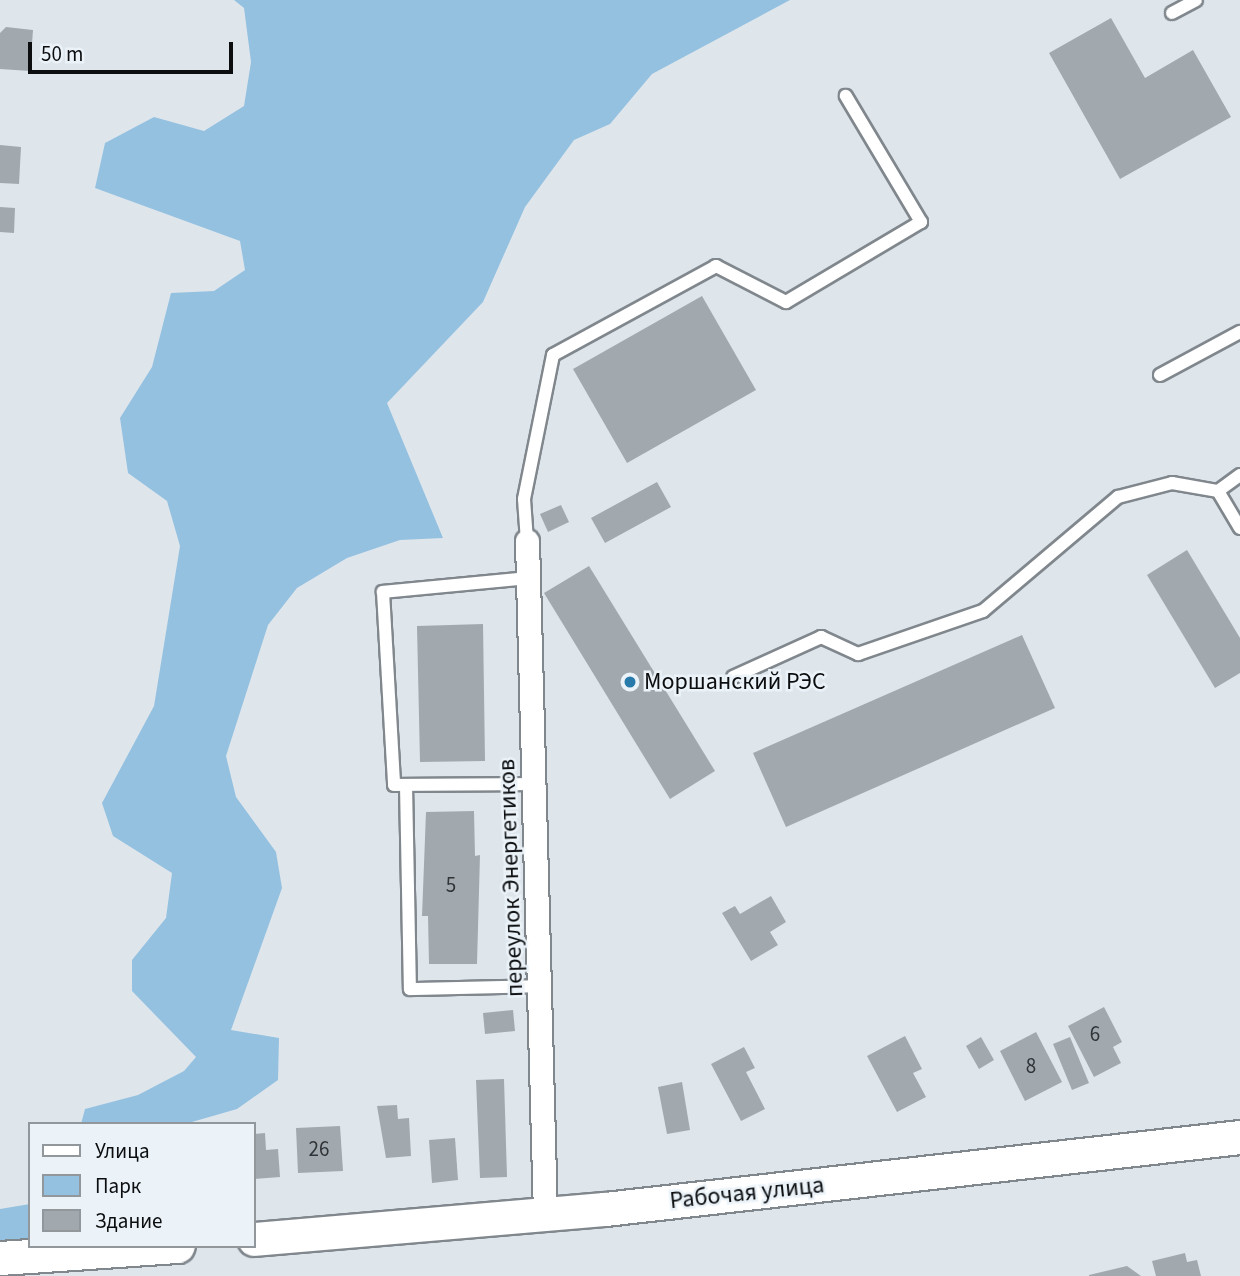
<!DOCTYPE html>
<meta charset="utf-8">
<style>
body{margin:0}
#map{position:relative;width:1240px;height:1276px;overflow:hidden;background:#dee6ec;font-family:"Source Sans 3",sans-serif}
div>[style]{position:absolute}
.green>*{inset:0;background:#95c1e0}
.building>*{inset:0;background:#a1a9af}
.roads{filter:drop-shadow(2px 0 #80878d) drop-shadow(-2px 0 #80878d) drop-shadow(0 2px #80878d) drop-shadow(0 -2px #80878d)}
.lane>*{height:12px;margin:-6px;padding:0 6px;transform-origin:6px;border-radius:6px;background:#fff}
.street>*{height:23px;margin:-11.5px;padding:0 11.5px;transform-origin:11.5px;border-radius:11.5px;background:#fff}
.secondary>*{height:33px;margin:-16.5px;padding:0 16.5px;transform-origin:16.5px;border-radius:16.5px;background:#fff}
.dots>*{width:19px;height:19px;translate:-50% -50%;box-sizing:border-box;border:4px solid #ebf3f9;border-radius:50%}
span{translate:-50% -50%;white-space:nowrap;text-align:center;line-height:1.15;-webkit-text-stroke:5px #ebf3f9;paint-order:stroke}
.number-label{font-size:21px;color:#303437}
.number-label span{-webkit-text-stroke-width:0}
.poi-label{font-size:24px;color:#0b0d0f}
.left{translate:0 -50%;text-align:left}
.street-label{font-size:24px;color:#0b0d0f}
.legend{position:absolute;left:28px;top:1122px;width:228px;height:126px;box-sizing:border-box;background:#ebf3f9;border:2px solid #91979b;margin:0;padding:9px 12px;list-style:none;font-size:21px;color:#0b0d0f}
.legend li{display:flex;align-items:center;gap:14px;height:35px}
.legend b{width:35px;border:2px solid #91979b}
.scale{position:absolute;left:28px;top:42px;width:205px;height:32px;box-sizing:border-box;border:4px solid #0b0d0f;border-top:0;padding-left:9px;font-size:21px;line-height:24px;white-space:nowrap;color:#0b0d0f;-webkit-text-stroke:5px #ebf3f9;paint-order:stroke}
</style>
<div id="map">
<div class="green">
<div style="clip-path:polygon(234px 0,790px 0,652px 74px,610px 124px,574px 140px,525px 207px,483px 302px,387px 403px,443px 538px,400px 540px,347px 558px,297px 588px,268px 625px,226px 756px,236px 797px,276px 852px,282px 888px,231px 1030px,279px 1038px,278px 1080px,237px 1109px,185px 1124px,81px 1124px,85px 1109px,138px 1095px,184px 1071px,196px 1057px,132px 991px,132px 960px,166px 918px,172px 873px,113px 836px,102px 803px,154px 706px,180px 546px,167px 501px,128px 473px,120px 418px,152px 367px,171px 293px,214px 291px,245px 270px,240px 241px,95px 188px,105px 143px,154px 117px,204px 131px,244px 106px,251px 62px,244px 8px)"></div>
<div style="clip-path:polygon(30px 1204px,30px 1243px,0 1241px,0 1209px)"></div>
</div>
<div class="building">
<div style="clip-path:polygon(1111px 18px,1145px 78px,1193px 50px,1231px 117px,1120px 179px,1049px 53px)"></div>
<div style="clip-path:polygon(6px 27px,33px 30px,30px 71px,0 69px,0 33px)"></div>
<div style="clip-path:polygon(0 145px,21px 147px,19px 184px,0 183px)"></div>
<div style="clip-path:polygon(0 207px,15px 208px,14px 233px,0 232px)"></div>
<div style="clip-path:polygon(702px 296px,756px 390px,627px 463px,573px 369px)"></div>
<div style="clip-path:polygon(657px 482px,671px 507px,605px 543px,591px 518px)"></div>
<div style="clip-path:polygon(561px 505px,569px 522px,548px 532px,540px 514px)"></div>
<div style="clip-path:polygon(1187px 550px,1240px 638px,1240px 673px,1215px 688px,1147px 575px)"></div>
<div style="clip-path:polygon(589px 566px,715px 771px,670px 799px,544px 593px)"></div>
<div style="clip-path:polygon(483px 624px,485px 761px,420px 762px,417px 626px)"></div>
<div style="clip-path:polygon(1022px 635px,1055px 708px,786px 827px,753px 753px)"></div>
<div style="clip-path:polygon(474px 811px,475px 856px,480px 855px,477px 964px,429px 964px,428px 916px,422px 916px,426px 812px)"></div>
<div style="clip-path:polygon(771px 896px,786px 922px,770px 932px,778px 945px,751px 961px,722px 913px,735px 906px,740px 914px)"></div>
<div style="clip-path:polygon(1104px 1007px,1122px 1042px,1113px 1047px,1121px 1063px,1094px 1077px,1068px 1026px)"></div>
<div style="clip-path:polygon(513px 1010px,515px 1031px,485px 1034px,483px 1013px)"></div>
<div style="clip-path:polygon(1036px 1032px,1062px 1082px,1025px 1101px,1000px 1051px)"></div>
<div style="clip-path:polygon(905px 1036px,922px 1069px,913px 1073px,926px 1097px,897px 1112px,867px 1056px)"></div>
<div style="clip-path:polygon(981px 1037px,994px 1060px,979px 1069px,966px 1046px)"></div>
<div style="clip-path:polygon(1070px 1037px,1089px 1083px,1072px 1090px,1053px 1044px)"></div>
<div style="clip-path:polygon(744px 1047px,755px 1068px,746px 1072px,765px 1109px,741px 1121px,711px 1064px)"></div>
<div style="clip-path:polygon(504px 1079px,507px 1177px,480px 1178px,476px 1080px)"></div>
<div style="clip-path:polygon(682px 1082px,690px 1130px,667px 1134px,658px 1087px)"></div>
<div style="clip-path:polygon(397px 1105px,398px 1119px,409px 1118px,411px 1156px,386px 1158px,377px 1106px)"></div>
<div style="clip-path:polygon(340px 1126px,343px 1171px,298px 1173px,296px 1128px)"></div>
<div style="clip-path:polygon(265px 1133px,266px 1150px,278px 1149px,280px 1177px,254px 1179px,254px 1134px)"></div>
<div style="clip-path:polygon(455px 1138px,458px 1180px,432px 1183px,429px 1140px)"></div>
<div style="clip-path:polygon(1185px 1253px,1187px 1262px,1197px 1260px,1201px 1276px,1156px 1276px,1152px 1261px)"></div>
<div style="clip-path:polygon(1127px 1266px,1141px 1276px,1089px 1276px,1089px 1275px)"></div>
</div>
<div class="roads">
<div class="lane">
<div style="left:1172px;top:13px;width:27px;rotate:-28deg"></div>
<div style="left:1160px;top:375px;width:91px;rotate:-28.3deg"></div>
<div style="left:1218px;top:491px;width:27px;rotate:-36deg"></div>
<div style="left:527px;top:541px;width:42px;rotate:-94.1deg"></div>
<div style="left:524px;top:499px;width:147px;rotate:-78.6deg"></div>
<div style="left:553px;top:355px;width:186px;rotate:-28.6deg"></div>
<div style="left:716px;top:266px;width:79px;rotate:27.2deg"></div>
<div style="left:786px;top:302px;width:157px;rotate:-30.7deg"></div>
<div style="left:921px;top:222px;width:147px;rotate:-120.8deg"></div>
<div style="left:528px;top:578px;width:146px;rotate:174.5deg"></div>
<div style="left:383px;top:592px;width:193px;rotate:86.7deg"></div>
<div style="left:394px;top:785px;width:141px;rotate:-0.4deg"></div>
<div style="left:733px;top:677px;width:97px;rotate:-24.4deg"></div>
<div style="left:821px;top:637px;width:41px;rotate:24.7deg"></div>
<div style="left:858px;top:654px;width:132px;rotate:-19deg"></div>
<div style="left:983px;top:611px;width:177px;rotate:-40.2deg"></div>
<div style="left:1118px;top:497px;width:56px;rotate:-14.5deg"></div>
<div style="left:1172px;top:483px;width:47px;rotate:9.9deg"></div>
<div style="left:1218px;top:491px;width:43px;rotate:59.3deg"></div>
<div style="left:406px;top:785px;width:204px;rotate:88.9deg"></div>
<div style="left:410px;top:989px;width:130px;rotate:-1.3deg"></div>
</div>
<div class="street">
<div style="left:527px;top:541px;width:672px;rotate:88.47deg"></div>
</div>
<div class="secondary">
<div style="left:254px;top:1239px;width:352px;rotate:-4.9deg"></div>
<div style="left:605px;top:1209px;width:639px;rotate:-6.47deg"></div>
<div style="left:0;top:1258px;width:178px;rotate:-3.9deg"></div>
</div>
</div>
<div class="dots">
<div style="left:630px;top:682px;background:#277aaa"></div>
</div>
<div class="number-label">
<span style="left:451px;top:885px">5</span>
<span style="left:1095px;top:1034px">6</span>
<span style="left:1031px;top:1066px">8</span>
<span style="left:319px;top:1149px">26</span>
</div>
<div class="poi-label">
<span class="left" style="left:644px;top:682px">Моршанский РЭС</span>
</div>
<div class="street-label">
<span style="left:511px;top:878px;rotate:-92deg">переулок Энергетиков</span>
<span style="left:747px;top:1193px;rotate:-6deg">Рабочая улица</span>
</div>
<ul class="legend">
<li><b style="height:9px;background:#fff"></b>Улица</li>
<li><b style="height:19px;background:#95c1e0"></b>Парк</li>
<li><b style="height:19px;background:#a1a9af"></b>Здание</li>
</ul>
<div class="scale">50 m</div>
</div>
